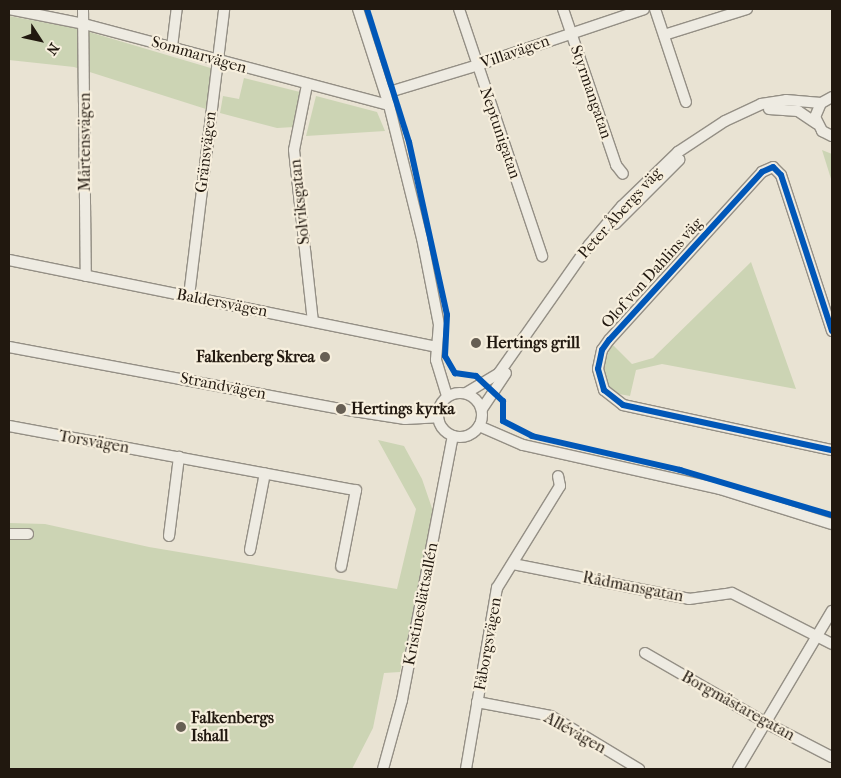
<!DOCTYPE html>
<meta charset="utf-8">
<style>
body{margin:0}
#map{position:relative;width:841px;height:778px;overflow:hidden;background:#e9e3d3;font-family:"IM FELL French Canon",serif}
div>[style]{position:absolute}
.green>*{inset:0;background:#ccd4b4}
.roads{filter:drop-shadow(1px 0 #948f85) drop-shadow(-1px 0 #948f85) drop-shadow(0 1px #948f85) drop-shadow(0 -1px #948f85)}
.minor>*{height:10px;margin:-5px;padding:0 5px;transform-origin:5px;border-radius:5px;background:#eeebe2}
.minor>.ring{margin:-5px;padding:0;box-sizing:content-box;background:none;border:10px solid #eeebe2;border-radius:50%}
.cycleway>*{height:6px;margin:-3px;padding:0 3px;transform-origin:3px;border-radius:3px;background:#0057b8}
.dots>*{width:14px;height:14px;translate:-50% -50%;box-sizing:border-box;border:2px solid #f7efdd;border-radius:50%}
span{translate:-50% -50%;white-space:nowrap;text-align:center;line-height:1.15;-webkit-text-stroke:4.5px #f7efdd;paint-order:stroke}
.street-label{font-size:16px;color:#21180f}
.poi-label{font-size:16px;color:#21180f;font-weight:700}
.left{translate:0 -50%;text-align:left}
.right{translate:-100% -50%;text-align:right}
.frame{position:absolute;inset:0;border:10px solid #21180f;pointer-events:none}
.north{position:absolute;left:15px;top:15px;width:50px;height:50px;-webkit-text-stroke:4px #f7efdd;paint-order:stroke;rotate:125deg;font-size:14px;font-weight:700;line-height:20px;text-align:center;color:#21180f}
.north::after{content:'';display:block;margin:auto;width:18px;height:22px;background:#21180f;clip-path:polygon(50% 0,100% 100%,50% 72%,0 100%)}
</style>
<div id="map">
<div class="green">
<div style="clip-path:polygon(9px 16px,79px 29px,214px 69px,209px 110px,74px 67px,9px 60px)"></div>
<div style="clip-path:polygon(244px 78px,300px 92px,294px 127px,277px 128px,220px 113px,223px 96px,239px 99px)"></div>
<div style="clip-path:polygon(316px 96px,377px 112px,385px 131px,306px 136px)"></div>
<div style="clip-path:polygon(822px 150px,832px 154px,832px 182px)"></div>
<div style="clip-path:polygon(751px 262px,796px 389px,662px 364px,636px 370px,630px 396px,619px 394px,606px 384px,602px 368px,612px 344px,632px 364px,653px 358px)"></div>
<div style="clip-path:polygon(378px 440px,404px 446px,422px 479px,435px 517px,400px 672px,384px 673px,373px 728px,352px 769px,9px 769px,9px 523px,45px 524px,149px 547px,397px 589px,416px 509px)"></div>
</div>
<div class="roads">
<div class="minor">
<div style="left:9px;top:9px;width:76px;rotate:11.3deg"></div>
<div style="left:84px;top:24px;width:316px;rotate:14.9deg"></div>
<div style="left:83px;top:9px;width:267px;rotate:89.4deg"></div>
<div style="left:358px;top:9px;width:101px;rotate:72.1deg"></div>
<div style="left:389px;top:105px;width:137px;rotate:76.1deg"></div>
<div style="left:422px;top:238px;width:89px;rotate:78.9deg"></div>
<div style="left:439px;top:325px;width:35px;rotate:95deg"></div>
<div style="left:436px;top:360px;width:38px;rotate:73deg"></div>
<div style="left:459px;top:9px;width:261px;rotate:71.4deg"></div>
<div style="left:563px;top:9px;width:165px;rotate:71.2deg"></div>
<div style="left:616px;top:165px;width:11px;rotate:52deg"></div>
<div style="left:655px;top:9px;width:98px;rotate:71.6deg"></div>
<div style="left:664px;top:35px;width:87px;rotate:-17.4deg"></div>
<div style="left:172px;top:47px;width:38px;rotate:-83deg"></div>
<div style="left:307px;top:85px;width:66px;rotate:101.3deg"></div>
<div style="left:294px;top:150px;width:172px;rotate:83.7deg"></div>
<div style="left:386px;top:93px;width:96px;rotate:-16.9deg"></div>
<div style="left:478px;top:65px;width:175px;rotate:-18.6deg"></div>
<div style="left:832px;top:97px;width:13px;rotate:151deg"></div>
<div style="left:821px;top:103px;width:15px;rotate:113deg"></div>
<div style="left:815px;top:117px;width:16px;rotate:63deg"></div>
<div style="left:822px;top:131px;width:11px;rotate:27deg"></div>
<div style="left:769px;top:109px;width:29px;rotate:4deg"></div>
<div style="left:798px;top:111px;width:22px;rotate:34deg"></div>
<div style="left:615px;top:224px;width:91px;rotate:-45deg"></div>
<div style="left:9px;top:260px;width:435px;rotate:11.5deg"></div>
<div style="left:189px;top:296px;width:289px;rotate:-83deg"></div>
<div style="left:832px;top:331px;width:164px;rotate:-108.1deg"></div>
<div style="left:781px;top:175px;width:11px;rotate:-135deg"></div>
<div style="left:773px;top:167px;width:12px;rotate:156deg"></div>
<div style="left:762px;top:172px;width:227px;rotate:132.3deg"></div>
<div style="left:609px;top:340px;width:12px;rotate:125deg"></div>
<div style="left:602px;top:350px;width:19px;rotate:102deg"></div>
<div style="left:598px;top:369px;width:22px;rotate:74deg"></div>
<div style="left:604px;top:390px;width:24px;rotate:38deg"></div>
<div style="left:623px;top:405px;width:214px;rotate:12.2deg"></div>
<div style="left:9px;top:347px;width:338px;rotate:10.6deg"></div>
<div style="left:341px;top:409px;width:65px;rotate:8.9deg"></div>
<div style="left:405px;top:419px;width:33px;rotate:-3deg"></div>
<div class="ring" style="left:438px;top:393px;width:34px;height:34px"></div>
<div style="left:466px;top:393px;width:39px;rotate:-31deg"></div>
<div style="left:499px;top:373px;width:156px;rotate:-54.9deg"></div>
<div style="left:589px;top:245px;width:51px;rotate:-49.8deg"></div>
<div style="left:622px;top:206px;width:78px;rotate:-44deg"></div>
<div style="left:678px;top:152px;width:56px;rotate:-33.4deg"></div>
<div style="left:725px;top:121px;width:40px;rotate:-25deg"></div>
<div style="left:761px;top:104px;width:25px;rotate:-9deg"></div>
<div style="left:786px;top:100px;width:35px;rotate:5deg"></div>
<div style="left:482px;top:409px;width:43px;rotate:-56.3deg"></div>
<div style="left:9px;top:426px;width:353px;rotate:10.5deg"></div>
<div style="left:356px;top:490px;width:78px;rotate:101deg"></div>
<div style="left:479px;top:426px;width:48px;rotate:23.4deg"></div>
<div style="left:523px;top:445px;width:202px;rotate:12.6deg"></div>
<div style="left:720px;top:489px;width:117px;rotate:17.4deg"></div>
<div style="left:9px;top:534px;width:19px"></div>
<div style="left:169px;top:536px;width:80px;rotate:-82.8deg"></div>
<div style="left:250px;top:550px;width:78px;rotate:-79deg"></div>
<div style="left:513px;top:564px;width:179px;rotate:11.2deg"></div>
<div style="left:689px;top:599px;width:43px;rotate:-7.9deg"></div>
<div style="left:732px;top:593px;width:112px;rotate:27deg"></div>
<div style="left:645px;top:653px;width:140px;rotate:30deg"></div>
<div style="left:766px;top:723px;width:74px;rotate:27.3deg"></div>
<div style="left:477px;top:702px;width:75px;rotate:10.7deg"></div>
<div style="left:551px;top:716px;width:103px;rotate:31.1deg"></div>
<div style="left:383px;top:769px;width:72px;rotate:-74.6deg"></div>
<div style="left:402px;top:700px;width:269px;rotate:-79.1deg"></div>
<div style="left:466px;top:769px;width:184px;rotate:-80.3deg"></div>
<div style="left:497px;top:588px;width:120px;rotate:-58.3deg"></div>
<div style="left:560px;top:486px;width:10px;rotate:-101deg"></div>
<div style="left:738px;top:769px;width:184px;rotate:-59.3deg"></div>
</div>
</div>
<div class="cycleway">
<div style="left:367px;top:9px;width:139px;rotate:72.5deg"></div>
<div style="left:409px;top:142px;width:177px;rotate:77.6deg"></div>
<div style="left:447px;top:315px;width:41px;rotate:92.8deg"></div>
<div style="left:445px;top:356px;width:20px;rotate:60deg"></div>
<div style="left:455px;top:373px;width:21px;rotate:8deg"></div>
<div style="left:476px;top:376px;width:37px;rotate:43deg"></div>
<div style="left:503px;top:401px;width:20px;rotate:90deg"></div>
<div style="left:503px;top:421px;width:33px;rotate:27deg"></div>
<div style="left:532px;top:436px;width:152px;rotate:12.9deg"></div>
<div style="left:680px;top:470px;width:159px;rotate:16.5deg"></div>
<div style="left:832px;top:331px;width:164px;rotate:-108.1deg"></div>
<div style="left:781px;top:175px;width:11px;rotate:-135deg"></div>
<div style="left:773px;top:167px;width:12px;rotate:156deg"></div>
<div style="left:762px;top:172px;width:227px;rotate:132.3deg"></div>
<div style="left:609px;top:340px;width:12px;rotate:125deg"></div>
<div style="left:602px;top:350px;width:19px;rotate:102deg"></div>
<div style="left:598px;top:369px;width:22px;rotate:74deg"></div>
<div style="left:604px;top:390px;width:24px;rotate:38deg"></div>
<div style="left:623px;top:405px;width:214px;rotate:12.2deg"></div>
</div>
<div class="dots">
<div style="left:476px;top:343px;background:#675f54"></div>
<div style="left:325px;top:357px;background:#675f54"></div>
<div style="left:341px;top:409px;background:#675f54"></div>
<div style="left:181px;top:727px;background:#675f54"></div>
</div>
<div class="street-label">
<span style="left:515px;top:52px;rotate:-19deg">Villavägen</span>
<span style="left:199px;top:55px;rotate:16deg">Sommarvägen</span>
<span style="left:591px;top:92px;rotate:71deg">Styrmangatan</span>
<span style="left:500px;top:133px;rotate:71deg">Neptunigatan</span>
<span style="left:85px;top:142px;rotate:-90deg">Mårtensvägen</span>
<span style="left:206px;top:152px;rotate:-83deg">Gränsvägen</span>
<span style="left:300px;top:202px;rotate:-96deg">Solviksgatan</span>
<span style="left:620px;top:213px;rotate:-48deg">Peter Åbergs väg</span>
<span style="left:652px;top:273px;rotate:-48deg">Olof von Dahlins väg</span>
<span style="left:222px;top:303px;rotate:11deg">Baldersvägen</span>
<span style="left:223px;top:386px;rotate:11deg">Strandvägen</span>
<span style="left:94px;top:442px;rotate:10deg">Torsvägen</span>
<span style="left:633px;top:587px;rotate:11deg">Rådmansgatan</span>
<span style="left:421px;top:604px;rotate:-79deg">Kristineslättsallén</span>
<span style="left:488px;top:644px;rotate:-80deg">Fåborgsvägen</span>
<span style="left:738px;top:706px;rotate:29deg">Borgmästaregatan</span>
<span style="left:575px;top:733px;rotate:29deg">Allévägen</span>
</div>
<div class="poi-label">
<span class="left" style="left:486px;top:343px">Hertings grill</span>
<span class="right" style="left:315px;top:357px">Falkenberg Skrea</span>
<span class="left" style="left:351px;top:409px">Hertings kyrka</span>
<span class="left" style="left:191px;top:727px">Falkenbergs<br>Ishall</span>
</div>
<div class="frame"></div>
<div class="north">N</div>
</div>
